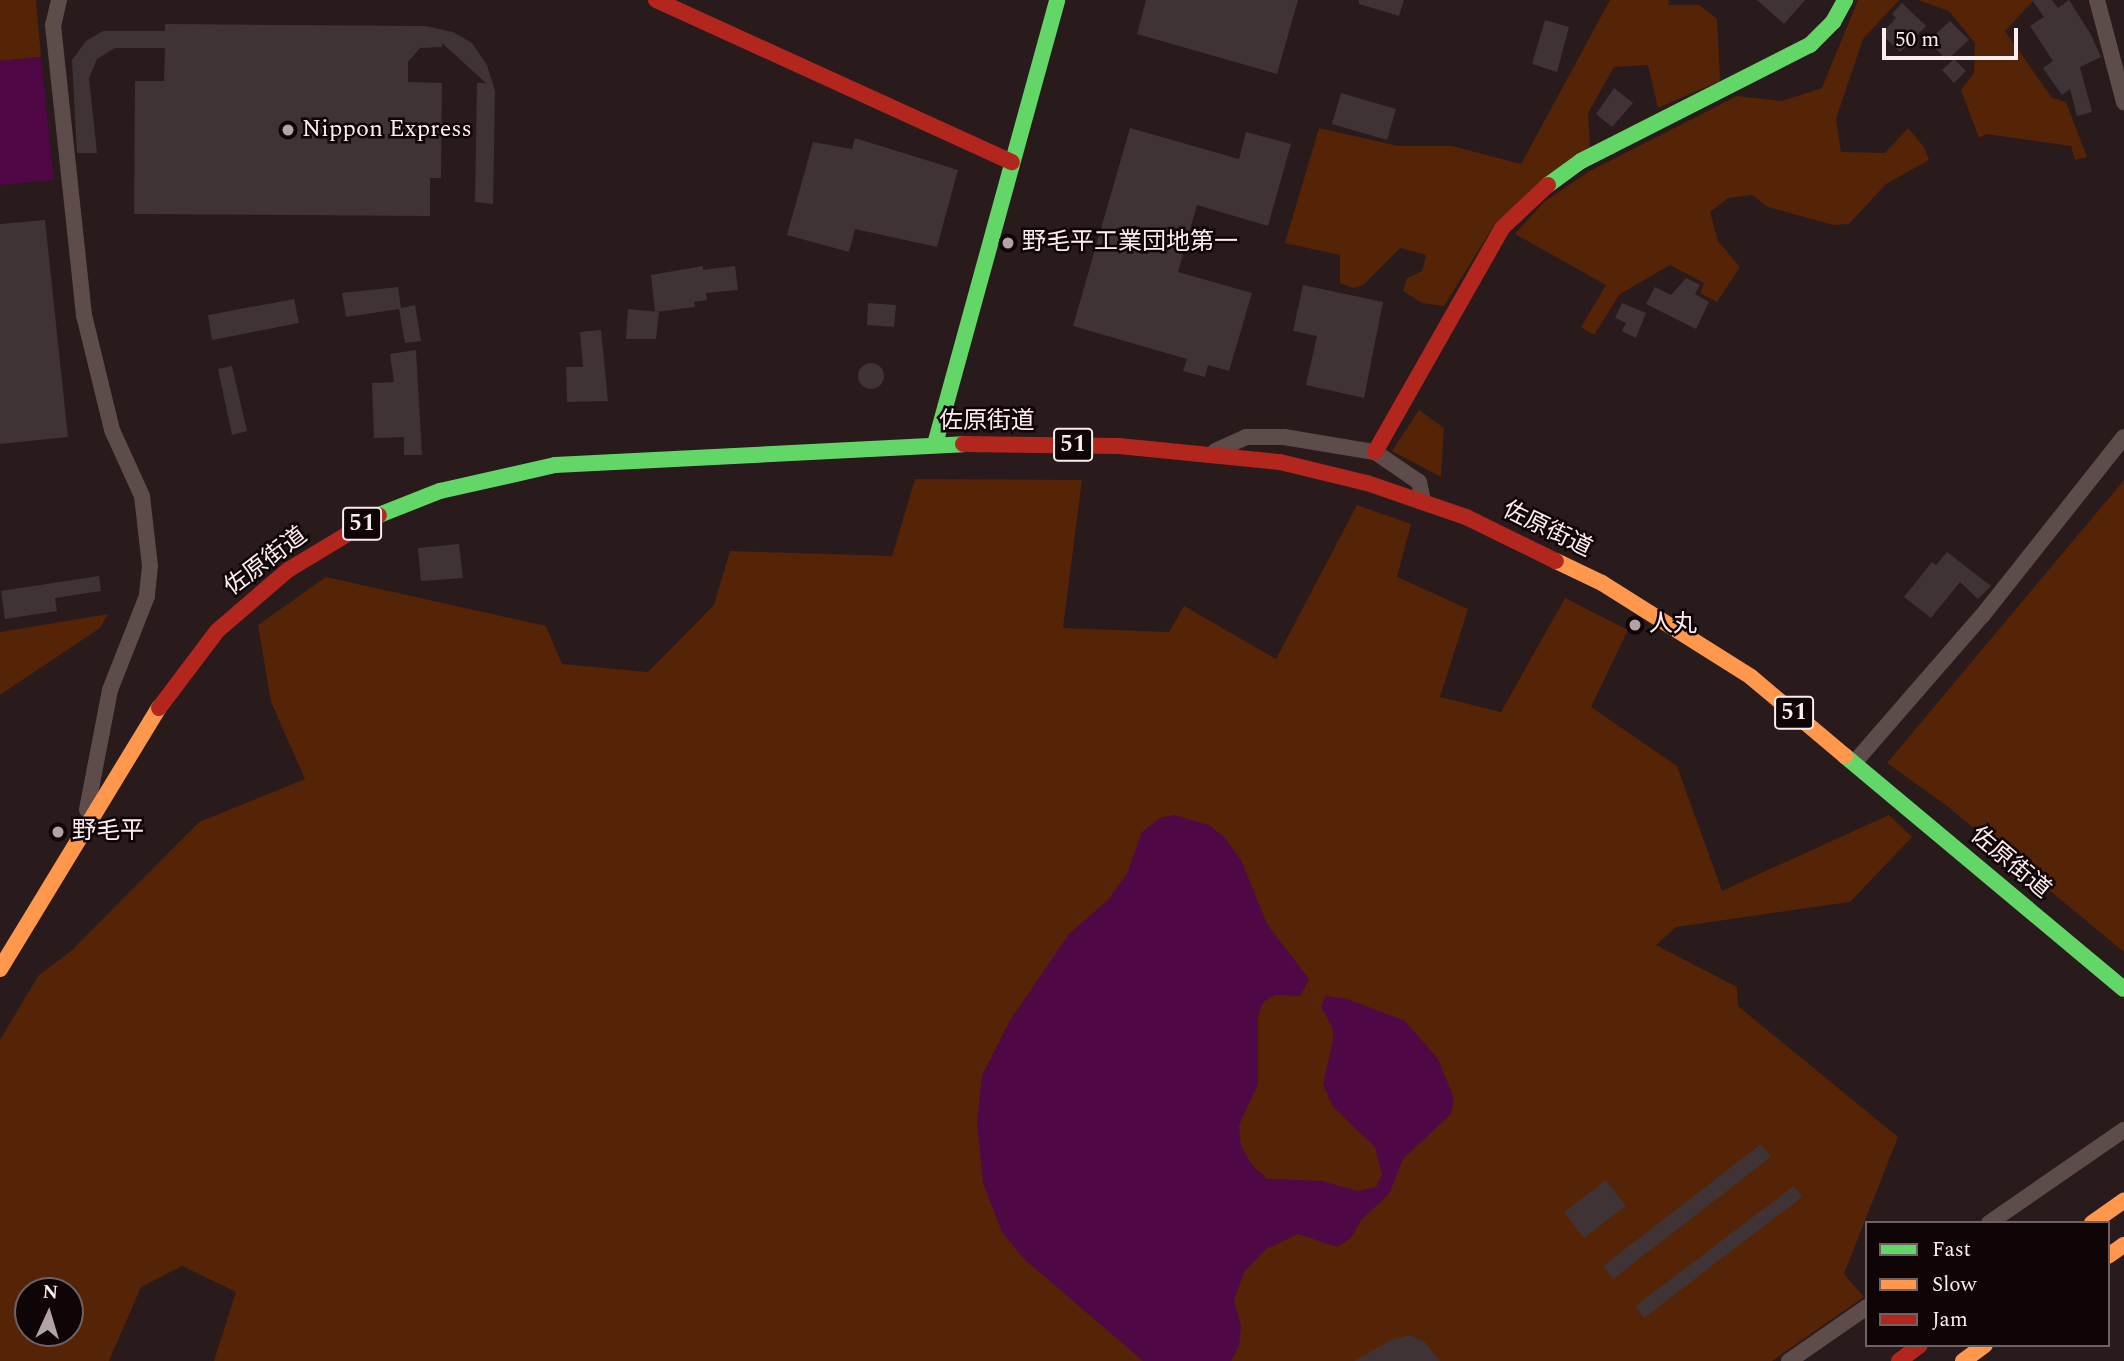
<!DOCTYPE html>
<meta charset="utf-8">
<style>
body{margin:0}
#map{position:relative;width:2124px;height:1361px;overflow:hidden;background:#291a1c;font-family:Spectral,"Noto Sans JP",serif}
div>[style]{position:absolute}
.green>*{inset:0;background:#552305}
.water>*{inset:0;background:#4f0745}
.building>*{inset:0;background:#3f3336}
.round{border-radius:50%}
.street>*{height:16px;margin:-8px;padding:0 8px;transform-origin:8px;border-radius:8px;background:#5e4c4a}
.fast>*{height:16px;margin:-8px;padding:0 8px;transform-origin:8px;border-radius:8px;background:#63d668}
.slow>*{height:16px;margin:-8px;padding:0 8px;transform-origin:8px;border-radius:8px;background:#ff974d}
.jam>*{height:16px;margin:-8px;padding:0 8px;transform-origin:8px;border-radius:8px;background:#b3261e}
.dots>*{width:19px;height:19px;translate:-50% -50%;box-sizing:border-box;border:4px solid #0f0506;border-radius:50%}
span{translate:-50% -50%;white-space:nowrap;text-align:center;line-height:1.15;-webkit-text-stroke:5px #0f0506;paint-order:stroke}
.shield-label span{padding:2px 5px;background:#0f0506;border:2px solid;border-radius:5px;-webkit-text-stroke-width:0}
.shield-label{font-size:23px;color:#feedef;font-weight:700}
.poi-label{font-size:24px;color:#feedef}
.left{translate:0 -50%;text-align:left}
.street-label{font-size:24px;color:#feedef}
.legend{position:absolute;left:1865px;top:1221px;width:245px;height:126px;box-sizing:border-box;background:#0f0506;border:2px solid #6f6263;margin:0;padding:9px 12px;list-style:none;font-size:21px;color:#feedef}
.legend li{display:flex;align-items:center;gap:14px;height:35px}
.legend b{width:35px;border:2px solid #6f6263}
.north{position:absolute;left:14px;top:1277px;width:70px;height:70px;box-sizing:border-box;background:#0f0506;border:2px solid #6f6263;border-radius:50%;rotate:4deg;font-size:19px;font-weight:700;line-height:28px;text-align:center;color:#feedef}
.north::after{content:'';display:block;margin:auto;width:24px;height:32px;background:#b3a3a5;clip-path:polygon(50% 0,100% 100%,50% 72%,0 100%)}
.scale{position:absolute;left:1882px;top:28px;width:136px;height:32px;box-sizing:border-box;border:4px solid #feedef;border-top:0;padding-left:9px;font-size:21px;line-height:24px;white-space:nowrap;color:#feedef;-webkit-text-stroke:5px #0f0506;paint-order:stroke}
</style>
<div id="map">
<div class="green">
<div style="clip-path:polygon(0 0,36px 0,41px 57px,0 61px)"></div>
<div style="clip-path:polygon(1610px 0,1669px 0,1668px 5px,1699px 5px,1717px 19px,1720px 81px,1658px 108px,1648px 65px,1614px 67px,1588px 113px,1590px 146px,1496px 222px,1444px 306px,1422px 303px,1403px 291px,1407px 278px,1422px 271px,1426px 255px,1400px 248px,1363px 285px,1354px 288px,1340px 283px,1340px 255px,1285px 243px,1319px 128px,1398px 146px,1452px 146px,1521px 164px)"></div>
<div style="clip-path:polygon(1858px 0,1899px 0,1863px 39px,1836px 119px,1841px 152px,1885px 153px,1908px 128px,1924px 147px,1929px 160px,1886px 184px,1849px 224px,1833px 225px,1768px 207px,1752px 195px,1728px 198px,1710px 212px,1718px 241px,1740px 267px,1717px 302px,1700px 293px,1704px 283px,1670px 265px,1620px 294px,1594px 335px,1581px 327px,1606px 285px,1515px 234px,1544px 202px,1588px 172px,1737px 96px,1782px 101px,1822px 88px)"></div>
<div style="clip-path:polygon(1918px 0,2034px 0,2005px 31px,2052px 98px,2066px 102px,2087px 157px,2075px 160px,2071px 146px,1986px 134px,1979px 138px,1961px 90px,1974px 73px,1975px 43px,1949px 11px)"></div>
<div style="clip-path:polygon(1419px 410px,1444px 428px,1441px 477px,1392px 451px)"></div>
<div style="clip-path:polygon(evenodd,915px 479px,1082px 480px,1063px 628px,1169px 632px,1184px 606px,1276px 659px,1357px 505px,1411px 524px,1397px 577px,1468px 609px,1440px 697px,1501px 712px,1565px 598px,1628px 630px,1591px 707px,1677px 766px,1722px 891px,1889px 815px,1912px 837px,1850px 902px,1676px 927px,1656px 945px,1737px 987px,1738px 1006px,1898px 1137px,1844px 1274px,1864px 1297px,1772px 1361px,214px 1361px,236px 1292px,182px 1266px,141px 1287px,109px 1361px,0 1361px,0 1040px,38px 976px,72px 950px,199px 822px,305px 779px,271px 702px,258px 625px,326px 577px,546px 626px,562px 664px,648px 672px,714px 605px,730px 551px,892px 556px,915px 479px,28px 1291px,70px 1291px,70px 1333px,28px 1333px,28px 1291px)"></div>
<div style="clip-path:polygon(2124px 480px,2124px 952px,1947px 806px,1887px 763px)"></div>
<div style="clip-path:polygon(108px 614px,100px 628px,0 695px,0 632px)"></div>
</div>
<div class="water">
<div style="clip-path:polygon(41px 57px,54px 180px,0 185px,0 61px)"></div>
<div style="clip-path:polygon(1174px 815px,1209px 825px,1225px 838px,1241px 860px,1267px 924px,1309px 979px,1300px 996px,1275px 995px,1263px 1002px,1258px 1016px,1258px 1084px,1239px 1125px,1241px 1146px,1252px 1165px,1267px 1179px,1322px 1181px,1357px 1191px,1376px 1187px,1382px 1175px,1375px 1147px,1333px 1107px,1323px 1084px,1333px 1041px,1333px 1029px,1321px 1006px,1326px 996px,1347px 999px,1405px 1021px,1438px 1059px,1454px 1098px,1451px 1114px,1403px 1159px,1389px 1194px,1361px 1220px,1351px 1238px,1337px 1247px,1298px 1234px,1266px 1249px,1244px 1272px,1234px 1300px,1241px 1327px,1239px 1346px,1231px 1361px,1143px 1361px,1023px 1258px,1002px 1232px,983px 1183px,977px 1122px,982px 1076px,1009px 1022px,1069px 934px,1109px 899px,1127px 873px,1142px 832px,1160px 818px)"></div>
</div>
<div class="building">
<div style="clip-path:polygon(1146px 0,1298px 0,1277px 74px,1137px 34px)"></div>
<div style="clip-path:polygon(1359px 0,1404px 0,1399px 16px,1359px 4px)"></div>
<div style="clip-path:polygon(1757px 0,1805px 0,1784px 24px)"></div>
<div style="clip-path:polygon(2032px 0,2052px 0,2058px 8px,2069px 0,2090px 33px,2101px 57px,2080px 67px,2092px 112px,2077px 116px,2070px 89px,2062px 95px,2043px 68px,2053px 61px,2030px 26px,2044px 17px)"></div>
<div style="clip-path:polygon(1902px 3px,1926px 26px,1900px 52px,1881px 34px,1896px 18px,1892px 14px)"></div>
<div style="clip-path:polygon(1545px 20px,1569px 27px,1557px 72px,1532px 64px)"></div>
<div style="clip-path:polygon(1950px 21px,1969px 40px,1947px 60px,1928px 41px)"></div>
<div style="clip-path:polygon(165px 24px,425px 26px,453px 32px,472px 43px,487px 65px,495px 91px,493px 204px,475px 202px,477px 83px,486px 83px,442px 43px,442px 47px,420px 48px,408px 62px,408px 82px,442px 83px,441px 178px,430px 178px,430px 216px,134px 214px,135px 81px,164px 81px,165px 48px,115px 48px,97px 59px,89px 78px,97px 153px,77px 153px,72px 60px,86px 41px,103px 31px,165px 31px)"></div>
<div style="clip-path:polygon(1954px 59px,1966px 71px,1954px 83px,1942px 70px)"></div>
<div style="clip-path:polygon(1614px 88px,1633px 103px,1612px 127px,1596px 114px)"></div>
<div style="clip-path:polygon(1341px 93px,1396px 109px,1387px 140px,1332px 124px)"></div>
<div style="clip-path:polygon(1130px 128px,1239px 159px,1246px 132px,1291px 144px,1268px 226px,1197px 205px,1178px 272px,1252px 293px,1229px 371px,1208px 365px,1205px 377px,1183px 371px,1187px 359px,1073px 326px)"></div>
<div style="clip-path:polygon(855px 138px,958px 170px,937px 247px,855px 229px,849px 252px,787px 235px,813px 142px,852px 149px)"></div>
<div style="clip-path:polygon(45px 220px,68px 437px,0 444px,0 224px)"></div>
<div style="clip-path:polygon(703px 266px,703px 270px,735px 266px,738px 290px,706px 293px,707px 300px,694px 302px,695px 307px,655px 312px,651px 275px)"></div>
<div style="clip-path:polygon(1686px 278px,1700px 285px,1695px 294px,1709px 302px,1696px 329px,1646px 304px,1655px 287px,1671px 295px)"></div>
<div style="clip-path:polygon(1303px 285px,1383px 302px,1364px 398px,1306px 385px,1317px 336px,1293px 331px)"></div>
<div style="clip-path:polygon(398px 287px,401px 308px,415px 305px,421px 341px,405px 343px,399px 309px,346px 317px,342px 293px)"></div>
<div style="clip-path:polygon(294px 299px,299px 323px,212px 340px,208px 315px)"></div>
<div style="clip-path:polygon(868px 303px,896px 305px,894px 327px,867px 325px)"></div>
<div style="clip-path:polygon(1622px 303px,1646px 313px,1636px 338px,1622px 331px,1626px 323px,1615px 318px)"></div>
<div style="clip-path:polygon(628px 309px,659px 312px,656px 339px,626px 339px)"></div>
<div style="clip-path:polygon(601px 330px,608px 401px,567px 402px,566px 367px,583px 367px,580px 332px)"></div>
<div style="clip-path:polygon(416px 350px,422px 455px,404px 455px,404px 437px,374px 438px,372px 383px,394px 382px,390px 354px)"></div>
<div class="round" style="left:858px;top:363px;width:26px;height:26px"></div>
<div style="clip-path:polygon(232px 366px,247px 431px,232px 435px,218px 369px)"></div>
<div style="clip-path:polygon(459px 544px,463px 578px,421px 581px,418px 548px)"></div>
<div style="clip-path:polygon(1947px 552px,1991px 586px,1978px 599px,1960px 582px,1931px 618px,1904px 597px,1932px 562px,1936px 565px)"></div>
<div style="clip-path:polygon(99px 576px,101px 591px,55px 598px,57px 611px,5px 619px,1px 591px)"></div>
<div style="clip-path:polygon(1761px 1144px,1771px 1157px,1613px 1279px,1603px 1266px)"></div>
<div style="clip-path:polygon(1606px 1180px,1626px 1206px,1584px 1238px,1564px 1212px)"></div>
<div style="clip-path:polygon(1794px 1186px,1802px 1197px,1644px 1318px,1635px 1306px)"></div>
<div style="clip-path:polygon(1410px 1335px,1425px 1342px,1440px 1361px,1354px 1361px,1393px 1339px)"></div>
</div>
<div class="street">
<div style="left:59px;top:0;width:26px;rotate:103deg"></div>
<div style="left:53px;top:25px;width:292px;rotate:83.9deg"></div>
<div style="left:84px;top:315px;width:118px;rotate:76.3deg"></div>
<div style="left:112px;top:430px;width:72px;rotate:65.6deg"></div>
<div style="left:142px;top:496px;width:70px;rotate:83.5deg"></div>
<div style="left:150px;top:566px;width:30px;rotate:96deg"></div>
<div style="left:147px;top:596px;width:101px;rotate:111.5deg"></div>
<div style="left:110px;top:690px;width:122px;rotate:100.9deg"></div>
<div style="left:2097px;top:0;width:106px;rotate:75.2deg"></div>
<div style="left:1215px;top:451px;width:34px;rotate:-24deg"></div>
<div style="left:1246px;top:437px;width:38px"></div>
<div style="left:1284px;top:437px;width:92px;rotate:9.4deg"></div>
<div style="left:1375px;top:452px;width:53px;rotate:34.3deg"></div>
<div style="left:1419px;top:482px;width:19px;rotate:78deg"></div>
<div style="left:1854px;top:763px;width:195px;rotate:-49deg"></div>
<div style="left:1982px;top:616px;width:228px;rotate:-51.6deg"></div>
<div style="left:1989px;top:1223px;width:164px;rotate:-34.6deg"></div>
<div style="left:1789px;top:1361px;width:95px;rotate:-34.7deg"></div>
</div>
<div class="fast">
<div style="left:1548px;top:185px;width:41px;rotate:-36deg"></div>
<div style="left:1581px;top:161px;width:257px;rotate:-26.9deg"></div>
<div style="left:1810px;top:45px;width:33px;rotate:-45deg"></div>
<div style="left:1833px;top:22px;width:25px;rotate:-61deg"></div>
<div style="left:935px;top:444px;width:460px;rotate:-74.6deg"></div>
<div style="left:379px;top:515px;width:66px;rotate:-21.5deg"></div>
<div style="left:440px;top:491px;width:118px;rotate:-12.7deg"></div>
<div style="left:555px;top:465px;width:409px;rotate:-2.9deg"></div>
<div style="left:1845px;top:756px;width:363px;rotate:39.9deg"></div>
</div>
<div class="slow">
<div style="left:1556px;top:561px;width:51px;rotate:25.6deg"></div>
<div style="left:1602px;top:583px;width:176px;rotate:32.2deg"></div>
<div style="left:1751px;top:677px;width:123px;rotate:40deg"></div>
<div style="left:0;top:969px;width:306px;rotate:-58.7deg"></div>
<div style="left:2092px;top:1223px;width:39px;rotate:-35deg"></div>
<div style="left:2108px;top:1256px;width:19px;rotate:-35deg"></div>
<div style="left:1963px;top:1361px;width:27px;rotate:-36deg"></div>
</div>
<div class="jam">
<div style="left:656px;top:0;width:391px;rotate:24.5deg"></div>
<div style="left:963px;top:444px;width:156px;rotate:0.7deg"></div>
<div style="left:1119px;top:446px;width:162px;rotate:5.7deg"></div>
<div style="left:1280px;top:462px;width:89px;rotate:13.6deg"></div>
<div style="left:1367px;top:483px;width:105px;rotate:19deg"></div>
<div style="left:1466px;top:517px;width:100px;rotate:26.1deg"></div>
<div style="left:1375px;top:452px;width:257px;rotate:-60.4deg"></div>
<div style="left:1502px;top:228px;width:63px;rotate:-43.1deg"></div>
<div style="left:159px;top:708px;width:96px;rotate:-53deg"></div>
<div style="left:217px;top:631px;width:94px;rotate:-40.7deg"></div>
<div style="left:288px;top:570px;width:106px;rotate:-31.1deg"></div>
<div style="left:1899px;top:1361px;width:26px;rotate:-37deg"></div>
</div>
<div class="dots">
<div style="left:288px;top:130px;background:#b3a3a5"></div>
<div style="left:1008px;top:243px;background:#b3a3a5"></div>
<div style="left:1635px;top:625px;background:#b3a3a5"></div>
<div style="left:58px;top:832px;background:#b3a3a5"></div>
</div>
<div class="shield-label">
<span style="left:1073px;top:445px">51</span>
<span style="left:362px;top:524px">51</span>
<span style="left:1794px;top:713px">51</span>
</div>
<div class="poi-label">
<span class="left" style="left:302px;top:130px">Nippon Express</span>
<span class="left" style="left:1022px;top:243px">野毛平工業団地第一</span>
<span class="left" style="left:1649px;top:625px">人丸</span>
<span class="left" style="left:72px;top:832px">野毛平</span>
</div>
<div class="street-label">
<span style="left:987px;top:422px">佐原街道</span>
<span style="left:1547px;top:530px;rotate:26deg">佐原街道</span>
<span style="left:266px;top:562px;rotate:-37deg">佐原街道</span>
<span style="left:2010px;top:863px;rotate:40deg">佐原街道</span>
</div>
<ul class="legend">
<li><b style="height:9px;background:#63d668"></b>Fast</li>
<li><b style="height:9px;background:#ff974d"></b>Slow</li>
<li><b style="height:9px;background:#b3261e"></b>Jam</li>
</ul>
<div class="north">N</div>
<div class="scale">50 m</div>
</div>
